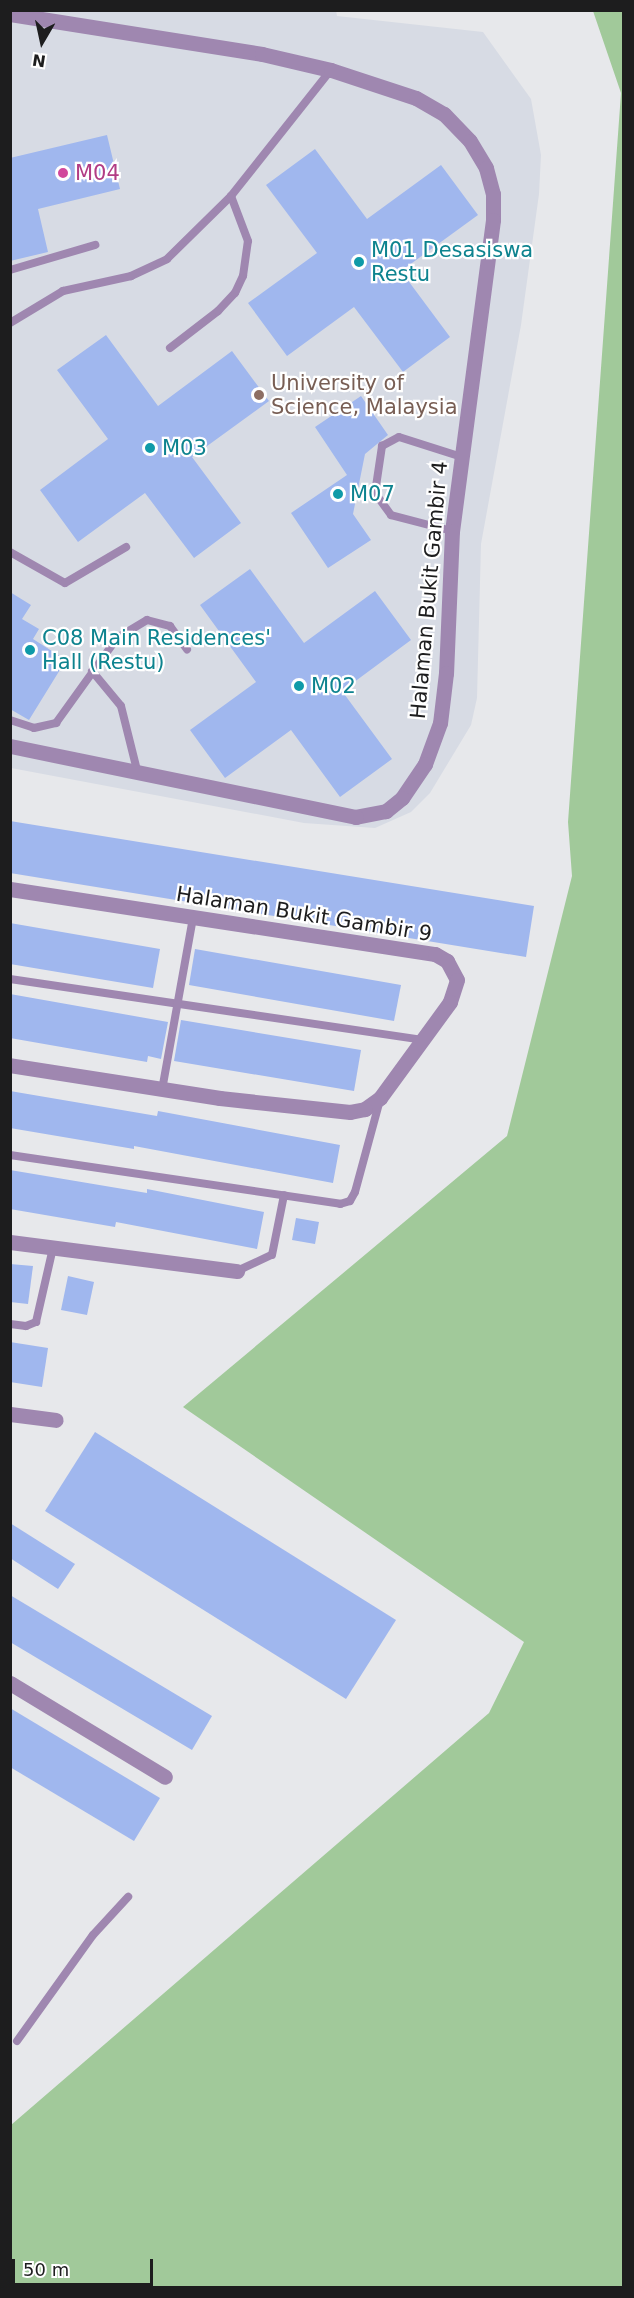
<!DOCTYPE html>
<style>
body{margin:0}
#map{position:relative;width:634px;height:2298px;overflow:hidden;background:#e7e8eb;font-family:"DejaVu Sans",sans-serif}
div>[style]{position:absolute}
.built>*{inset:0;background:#d7dbe4}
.green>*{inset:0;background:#a1c99a}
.building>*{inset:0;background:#a0b7ee}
.service>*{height:8px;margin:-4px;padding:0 4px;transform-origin:4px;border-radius:4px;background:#9f87b0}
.minor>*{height:15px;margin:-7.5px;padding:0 7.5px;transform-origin:7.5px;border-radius:7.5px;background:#9f87b0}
.dots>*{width:16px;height:16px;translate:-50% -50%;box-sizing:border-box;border:3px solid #fff;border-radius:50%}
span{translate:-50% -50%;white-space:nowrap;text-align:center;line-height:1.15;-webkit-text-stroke:4.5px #fff;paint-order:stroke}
.hotel-label{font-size:21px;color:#b23c85}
.left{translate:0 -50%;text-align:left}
.culture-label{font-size:21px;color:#0d838f}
.education-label{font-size:21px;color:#785e54}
.street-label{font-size:21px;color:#1d1d1e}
.frame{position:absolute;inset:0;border:12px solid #1d1d1e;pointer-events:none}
.north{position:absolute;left:12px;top:12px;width:60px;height:60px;-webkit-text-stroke:4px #fff;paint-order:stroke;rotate:189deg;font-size:16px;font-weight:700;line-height:24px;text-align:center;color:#1d1d1e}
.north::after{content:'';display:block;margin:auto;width:21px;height:27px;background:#1d1d1e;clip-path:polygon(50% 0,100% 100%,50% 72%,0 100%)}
.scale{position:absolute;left:12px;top:2259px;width:141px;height:27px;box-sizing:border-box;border:3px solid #1d1d1e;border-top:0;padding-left:8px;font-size:18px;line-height:21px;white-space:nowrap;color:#1d1d1e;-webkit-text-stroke:4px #fff;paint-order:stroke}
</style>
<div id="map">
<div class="built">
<div style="clip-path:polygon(336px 10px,337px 16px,483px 32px,531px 99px,541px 155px,539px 194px,521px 325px,481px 544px,477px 698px,471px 725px,430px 793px,411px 812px,375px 828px,304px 823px,11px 768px,10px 11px)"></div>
</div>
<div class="green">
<div style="clip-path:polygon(593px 11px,624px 11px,623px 2287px,11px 2287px,11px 2125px,489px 1713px,524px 1642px,183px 1407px,507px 1136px,572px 876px,568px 822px,621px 93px)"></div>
</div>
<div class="building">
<div style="clip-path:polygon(107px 135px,120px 189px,38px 209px,48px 252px,10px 261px,10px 158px)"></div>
<div style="clip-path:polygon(315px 149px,367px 219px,441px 165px,478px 215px,401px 271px,450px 337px,403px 372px,354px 307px,287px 356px,248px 303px,317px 253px,266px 185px)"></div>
<div style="clip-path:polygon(106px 335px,158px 406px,232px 351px,269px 401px,192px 457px,241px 523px,194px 558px,145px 493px,78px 542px,40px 490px,108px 439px,57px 370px)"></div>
<div style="clip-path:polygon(361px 396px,388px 435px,365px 454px,353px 514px,371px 540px,328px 568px,291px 513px,347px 475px,315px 427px)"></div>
<div style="clip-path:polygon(250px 569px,304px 643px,375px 591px,411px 640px,342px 691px,392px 759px,340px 797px,291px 730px,225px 778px,190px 730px,256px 682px,200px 605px)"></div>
<div style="clip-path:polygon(10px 592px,31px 605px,22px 619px,39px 629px,33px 639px,66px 660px,29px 720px,10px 709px)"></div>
<div style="clip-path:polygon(10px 821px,534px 906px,526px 957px,10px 873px)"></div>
<div style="clip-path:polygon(10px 923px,160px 949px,153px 988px,10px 964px)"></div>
<div style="clip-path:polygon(195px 949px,401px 985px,394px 1021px,189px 985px)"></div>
<div style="clip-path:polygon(10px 994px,168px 1022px,161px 1059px,148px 1056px,147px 1062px,10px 1038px)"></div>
<div style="clip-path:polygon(181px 1020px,361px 1050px,354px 1091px,174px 1061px)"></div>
<div style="clip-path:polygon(10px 1091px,157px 1116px,158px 1111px,340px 1145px,333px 1183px,134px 1146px,134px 1149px,10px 1128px)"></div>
<div style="clip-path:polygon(10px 1170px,147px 1193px,147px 1189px,264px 1212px,257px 1249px,116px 1222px,115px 1227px,10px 1209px)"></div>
<div style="clip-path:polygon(296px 1218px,319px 1222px,315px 1244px,292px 1240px)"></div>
<div style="clip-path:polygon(10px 1264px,33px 1266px,28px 1304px,10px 1302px)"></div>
<div style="clip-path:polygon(68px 1276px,94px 1282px,87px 1315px,61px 1310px)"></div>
<div style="clip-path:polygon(10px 1342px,48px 1348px,42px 1387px,10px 1382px)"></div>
<div style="clip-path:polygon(95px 1432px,396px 1620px,346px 1699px,45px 1511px)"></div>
<div style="clip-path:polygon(10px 1523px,75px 1564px,58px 1589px,10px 1558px)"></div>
<div style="clip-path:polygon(10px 1595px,212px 1716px,192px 1750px,10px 1642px)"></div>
<div style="clip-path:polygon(10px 1708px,160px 1798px,134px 1841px,10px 1767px)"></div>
</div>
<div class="service">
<div style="left:10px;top:270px;width:89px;rotate:-16.4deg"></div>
<div style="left:10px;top:323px;width:62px;rotate:-31.1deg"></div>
<div style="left:63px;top:291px;width:70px;rotate:-12.4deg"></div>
<div style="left:131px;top:276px;width:40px;rotate:-25deg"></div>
<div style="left:167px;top:259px;width:90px;rotate:-44.5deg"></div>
<div style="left:231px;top:196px;width:161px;rotate:-51.6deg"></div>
<div style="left:170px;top:348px;width:61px;rotate:-37.6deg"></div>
<div style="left:218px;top:311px;width:25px;rotate:-47deg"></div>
<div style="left:235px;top:293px;width:19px;rotate:-65deg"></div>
<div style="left:243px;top:276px;width:35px;rotate:-82deg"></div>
<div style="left:248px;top:241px;width:48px;rotate:-110.7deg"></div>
<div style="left:452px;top:531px;width:63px;rotate:-165.3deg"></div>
<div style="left:391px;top:515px;width:27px;rotate:-126deg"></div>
<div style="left:375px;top:493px;width:48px;rotate:-81.5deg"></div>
<div style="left:382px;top:446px;width:19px;rotate:-28deg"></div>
<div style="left:399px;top:437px;width:66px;rotate:17.6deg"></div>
<div style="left:10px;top:552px;width:63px;rotate:29.4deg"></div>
<div style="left:65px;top:583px;width:71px;rotate:-30.5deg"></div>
<div style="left:92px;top:671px;width:45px;rotate:50.4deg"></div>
<div style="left:121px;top:706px;width:70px;rotate:76deg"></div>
<div style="left:10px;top:720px;width:25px;rotate:18deg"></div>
<div style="left:34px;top:728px;width:23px;rotate:-13deg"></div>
<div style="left:56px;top:723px;width:105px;rotate:-54.3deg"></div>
<div style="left:117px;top:638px;width:35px;rotate:-31deg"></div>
<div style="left:147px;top:620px;width:24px;rotate:15deg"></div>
<div style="left:170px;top:626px;width:29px;rotate:54deg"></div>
<div style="left:10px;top:979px;width:417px;rotate:8.4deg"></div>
<div style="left:162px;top:1090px;width:175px;rotate:-79.8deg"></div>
<div style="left:10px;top:1155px;width:334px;rotate:8.4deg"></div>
<div style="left:340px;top:1204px;width:10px;rotate:-17deg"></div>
<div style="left:350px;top:1201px;width:10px;rotate:-61deg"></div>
<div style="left:355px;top:1192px;width:95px;rotate:-74.8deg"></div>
<div style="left:237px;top:1271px;width:38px;rotate:-25deg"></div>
<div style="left:272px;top:1255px;width:61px;rotate:-78.7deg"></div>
<div style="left:10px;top:1324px;width:16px;rotate:7deg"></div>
<div style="left:26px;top:1326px;width:11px;rotate:-22deg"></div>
<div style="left:36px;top:1322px;width:76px;rotate:-77.1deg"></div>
<div style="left:17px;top:2041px;width:130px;rotate:-54.4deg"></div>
<div style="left:93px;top:1935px;width:52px;rotate:-47.4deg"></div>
</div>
<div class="minor">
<div style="left:10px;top:14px;width:255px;rotate:9deg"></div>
<div style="left:262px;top:54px;width:71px;rotate:13.1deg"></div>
<div style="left:331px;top:70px;width:89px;rotate:18.2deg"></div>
<div style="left:416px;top:98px;width:32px;rotate:30deg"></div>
<div style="left:444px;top:114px;width:37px;rotate:46deg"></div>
<div style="left:470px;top:141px;width:31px;rotate:59deg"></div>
<div style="left:486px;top:168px;width:27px;rotate:75deg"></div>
<div style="left:493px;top:194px;width:26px;rotate:90deg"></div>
<div style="left:493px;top:220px;width:314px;rotate:97.5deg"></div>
<div style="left:452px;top:531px;width:142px;rotate:92.4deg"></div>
<div style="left:446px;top:673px;width:50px;rotate:96.8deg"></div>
<div style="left:440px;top:723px;width:44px;rotate:110.1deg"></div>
<div style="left:425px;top:764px;width:41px;rotate:124.1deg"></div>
<div style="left:402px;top:798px;width:21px;rotate:141deg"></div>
<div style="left:386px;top:811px;width:31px;rotate:169deg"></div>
<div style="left:356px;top:817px;width:353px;rotate:-168.4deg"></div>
<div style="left:10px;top:889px;width:430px;rotate:8.7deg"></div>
<div style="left:435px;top:954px;width:14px;rotate:30deg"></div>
<div style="left:447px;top:961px;width:21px;rotate:62deg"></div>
<div style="left:457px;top:980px;width:23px;rotate:108deg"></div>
<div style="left:450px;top:1002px;width:119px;rotate:126.1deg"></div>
<div style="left:380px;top:1098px;width:19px;rotate:144deg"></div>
<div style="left:365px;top:1109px;width:15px;rotate:169deg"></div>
<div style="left:350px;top:1112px;width:131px;rotate:-173.9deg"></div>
<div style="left:220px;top:1098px;width:213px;rotate:-171.1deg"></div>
<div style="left:10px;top:1242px;width:229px;rotate:7.3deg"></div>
<div style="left:10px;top:1414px;width:46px;rotate:7.4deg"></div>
<div style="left:10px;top:1683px;width:181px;rotate:31.2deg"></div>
</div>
<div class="dots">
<div style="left:63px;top:173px;background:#d1479c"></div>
<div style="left:359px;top:262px;background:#0f9aa8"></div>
<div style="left:259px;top:395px;background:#8d6e63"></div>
<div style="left:150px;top:448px;background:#0f9aa8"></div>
<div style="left:338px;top:494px;background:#0f9aa8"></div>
<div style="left:30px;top:650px;background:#0f9aa8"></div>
<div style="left:299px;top:686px;background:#0f9aa8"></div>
</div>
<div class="hotel-label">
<span class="left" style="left:75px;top:173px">M04</span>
</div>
<div class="culture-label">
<span class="left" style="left:371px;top:262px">M01 Desasiswa<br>Restu</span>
<span class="left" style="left:162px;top:448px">M03</span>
<span class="left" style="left:350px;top:494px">M07</span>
<span class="left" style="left:42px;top:650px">C08 Main Residences'<br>Hall (Restu)</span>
<span class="left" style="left:311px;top:686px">M02</span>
</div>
<div class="education-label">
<span class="left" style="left:271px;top:395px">University of<br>Science, Malaysia</span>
</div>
<div class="street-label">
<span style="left:429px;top:590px;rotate:-85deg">Halaman Bukit Gambir 4</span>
<span style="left:304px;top:914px;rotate:9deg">Halaman Bukit Gambir 9</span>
</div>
<div class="frame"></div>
<div class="north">N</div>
<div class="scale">50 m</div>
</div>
